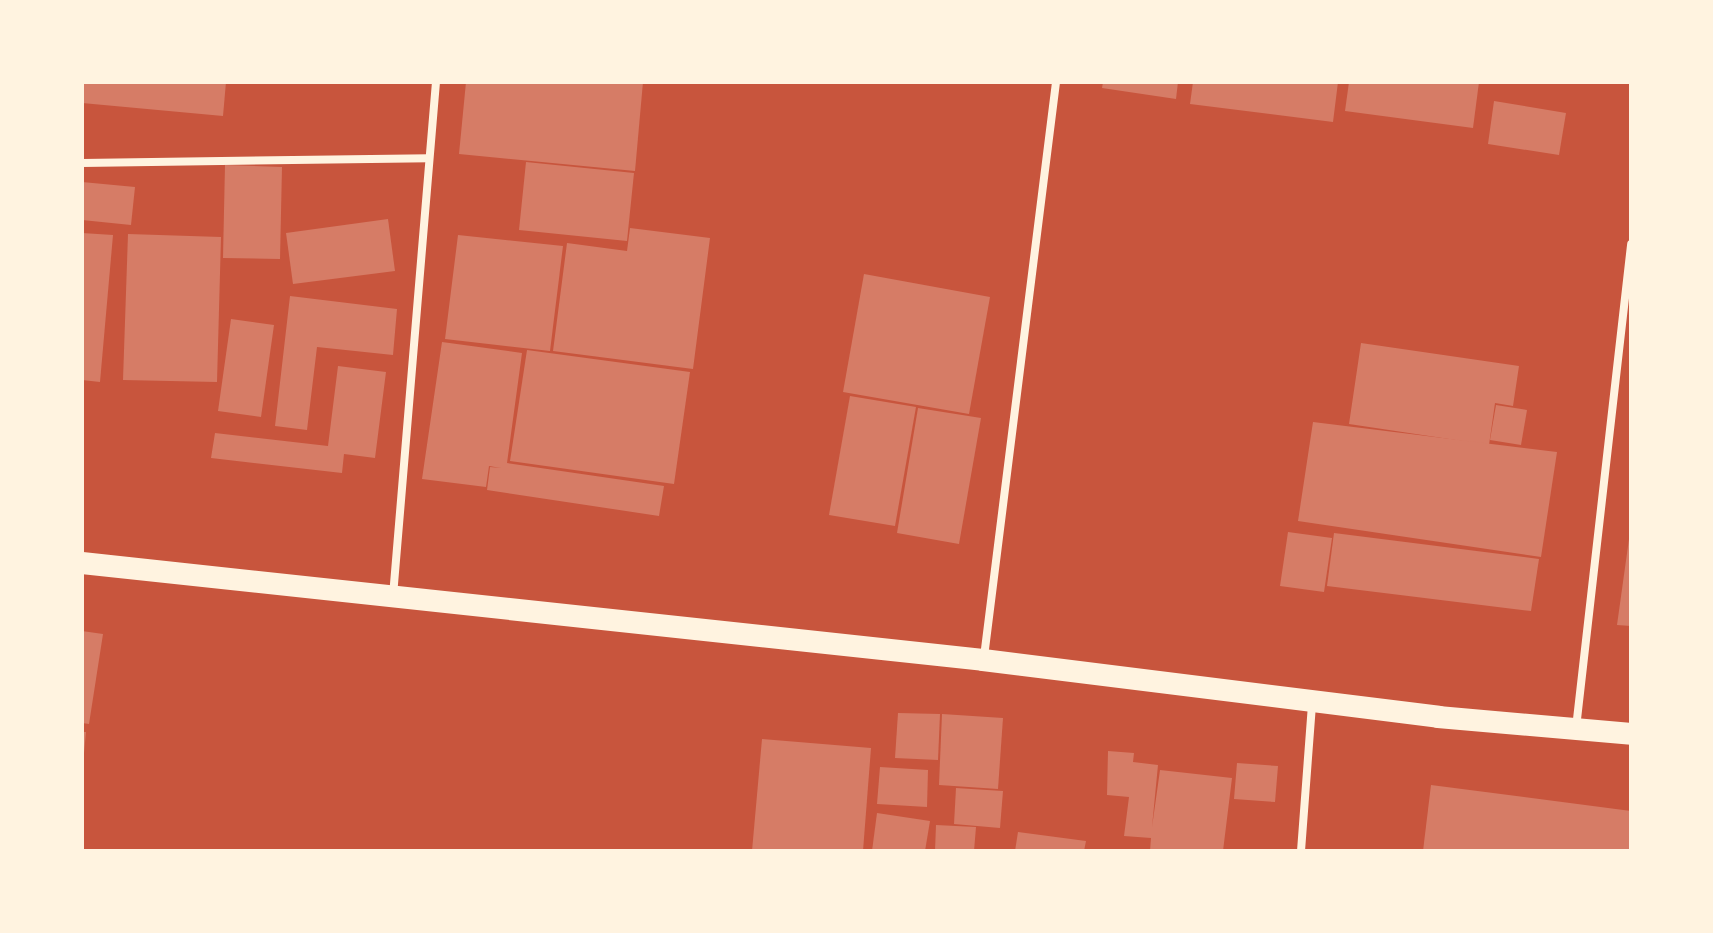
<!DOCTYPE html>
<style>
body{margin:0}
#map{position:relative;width:1713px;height:933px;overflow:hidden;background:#c8553d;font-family:"Archivo Narrow",sans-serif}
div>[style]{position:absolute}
.building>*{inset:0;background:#d67c66}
.minor>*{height:8px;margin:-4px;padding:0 4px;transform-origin:4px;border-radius:4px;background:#fff3e0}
.trunk>*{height:22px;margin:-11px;padding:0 11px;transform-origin:11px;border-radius:11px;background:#fff3e0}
span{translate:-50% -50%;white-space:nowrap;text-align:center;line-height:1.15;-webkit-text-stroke:8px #fff3e0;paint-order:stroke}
.frame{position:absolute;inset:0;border:84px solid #fff3e0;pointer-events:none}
</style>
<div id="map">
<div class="building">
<div style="clip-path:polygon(82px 82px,226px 82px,223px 116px,82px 103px)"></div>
<div style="clip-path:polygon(466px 82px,643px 82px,635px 171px,459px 154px)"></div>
<div style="clip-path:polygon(1103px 82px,1178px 82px,1176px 99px,1102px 88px)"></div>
<div style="clip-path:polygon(1193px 82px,1338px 82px,1333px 122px,1190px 104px)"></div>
<div style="clip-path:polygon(1349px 82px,1479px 82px,1473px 128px,1345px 111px)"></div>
<div style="clip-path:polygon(1494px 101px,1566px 113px,1559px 155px,1488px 144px)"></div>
<div style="clip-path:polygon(526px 162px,634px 173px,627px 241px,519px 230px)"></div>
<div style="clip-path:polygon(225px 165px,282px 167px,280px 259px,223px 258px)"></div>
<div style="clip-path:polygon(82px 182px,135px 187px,131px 225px,82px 220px)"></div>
<div style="clip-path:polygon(388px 219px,395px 271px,293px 284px,286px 233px)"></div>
<div style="clip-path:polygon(630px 228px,710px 238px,693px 369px,553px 351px,567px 243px,627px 251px)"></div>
<div style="clip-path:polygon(82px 233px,113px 235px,100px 382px,82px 380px)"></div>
<div style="clip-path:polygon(128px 234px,221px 237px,217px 382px,123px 380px)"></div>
<div style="clip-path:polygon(458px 235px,563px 246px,550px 351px,445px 339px)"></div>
<div style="clip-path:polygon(864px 274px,990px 297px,969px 414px,843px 392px)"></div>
<div style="clip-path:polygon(290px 296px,397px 309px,393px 355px,317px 347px,307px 430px,275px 426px)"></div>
<div style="clip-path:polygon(231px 319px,274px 325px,261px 417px,218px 411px)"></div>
<div style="clip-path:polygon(442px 342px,522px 353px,507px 463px,664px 486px,659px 516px,487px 490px,490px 467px,501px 468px,489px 466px,486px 487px,422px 479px)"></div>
<div style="clip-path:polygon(1361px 343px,1519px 366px,1513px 406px,1495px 403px,1489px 445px,1349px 424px)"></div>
<div style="clip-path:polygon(527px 350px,690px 372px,674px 484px,510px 461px)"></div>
<div style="clip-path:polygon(338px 366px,386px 372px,375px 458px,344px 454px,342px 473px,211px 458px,215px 433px,328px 446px)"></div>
<div style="clip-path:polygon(850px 396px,916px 407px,895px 526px,829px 515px)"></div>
<div style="clip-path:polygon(1496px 405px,1527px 410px,1521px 445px,1490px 440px)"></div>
<div style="clip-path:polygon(918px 408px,981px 418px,959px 544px,897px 533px)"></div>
<div style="clip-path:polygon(1313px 422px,1557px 452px,1541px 557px,1298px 521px)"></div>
<div style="clip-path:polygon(1288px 532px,1332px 538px,1324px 592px,1280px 586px)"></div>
<div style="clip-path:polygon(1334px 533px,1539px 559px,1531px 611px,1327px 586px)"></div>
<div style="clip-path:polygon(1629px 539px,1631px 539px,1631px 626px,1617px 625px)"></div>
<div style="clip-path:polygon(82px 631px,103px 634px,89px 724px,82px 723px)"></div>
<div style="clip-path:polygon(898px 713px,940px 714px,938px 760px,895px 758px)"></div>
<div style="clip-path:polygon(942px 714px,1003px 718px,998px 789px,939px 785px)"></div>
<div style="clip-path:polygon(82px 732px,86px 732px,84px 753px,82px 753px)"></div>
<div style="clip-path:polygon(762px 739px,871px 748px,863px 851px,752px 851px)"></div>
<div style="clip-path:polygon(1108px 751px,1134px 753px,1133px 762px,1158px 765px,1152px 827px,1160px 770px,1232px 778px,1223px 851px,1150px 851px,1151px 838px,1124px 836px,1129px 797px,1107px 795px)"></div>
<div style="clip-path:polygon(1237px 763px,1278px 766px,1275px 802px,1234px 799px)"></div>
<div style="clip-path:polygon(880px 767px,928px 770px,927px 807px,877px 804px)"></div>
<div style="clip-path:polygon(1431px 785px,1631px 811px,1631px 851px,1423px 851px)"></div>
<div style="clip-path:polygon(956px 788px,1003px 791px,1000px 828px,954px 824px)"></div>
<div style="clip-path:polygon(877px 813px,930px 821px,925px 851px,872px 851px)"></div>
<div style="clip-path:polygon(936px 825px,976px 827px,974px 851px,935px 851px)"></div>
<div style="clip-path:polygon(1018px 832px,1086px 841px,1084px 851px,1015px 851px)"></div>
</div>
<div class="minor">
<div style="left:82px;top:163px;width:347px;rotate:-0.8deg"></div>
<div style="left:393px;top:596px;width:516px;rotate:-85.22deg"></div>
<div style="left:984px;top:657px;width:579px;rotate:-82.86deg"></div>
<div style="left:1576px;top:728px;width:487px;rotate:-83.5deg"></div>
<div style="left:1301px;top:851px;width:147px;rotate:-85.7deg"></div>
</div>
<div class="trunk">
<div style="left:82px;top:563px;width:906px;rotate:6.14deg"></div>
<div style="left:983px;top:660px;width:459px;rotate:7.1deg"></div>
<div style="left:1438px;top:717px;width:194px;rotate:5deg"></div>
</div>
<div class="frame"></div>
</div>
